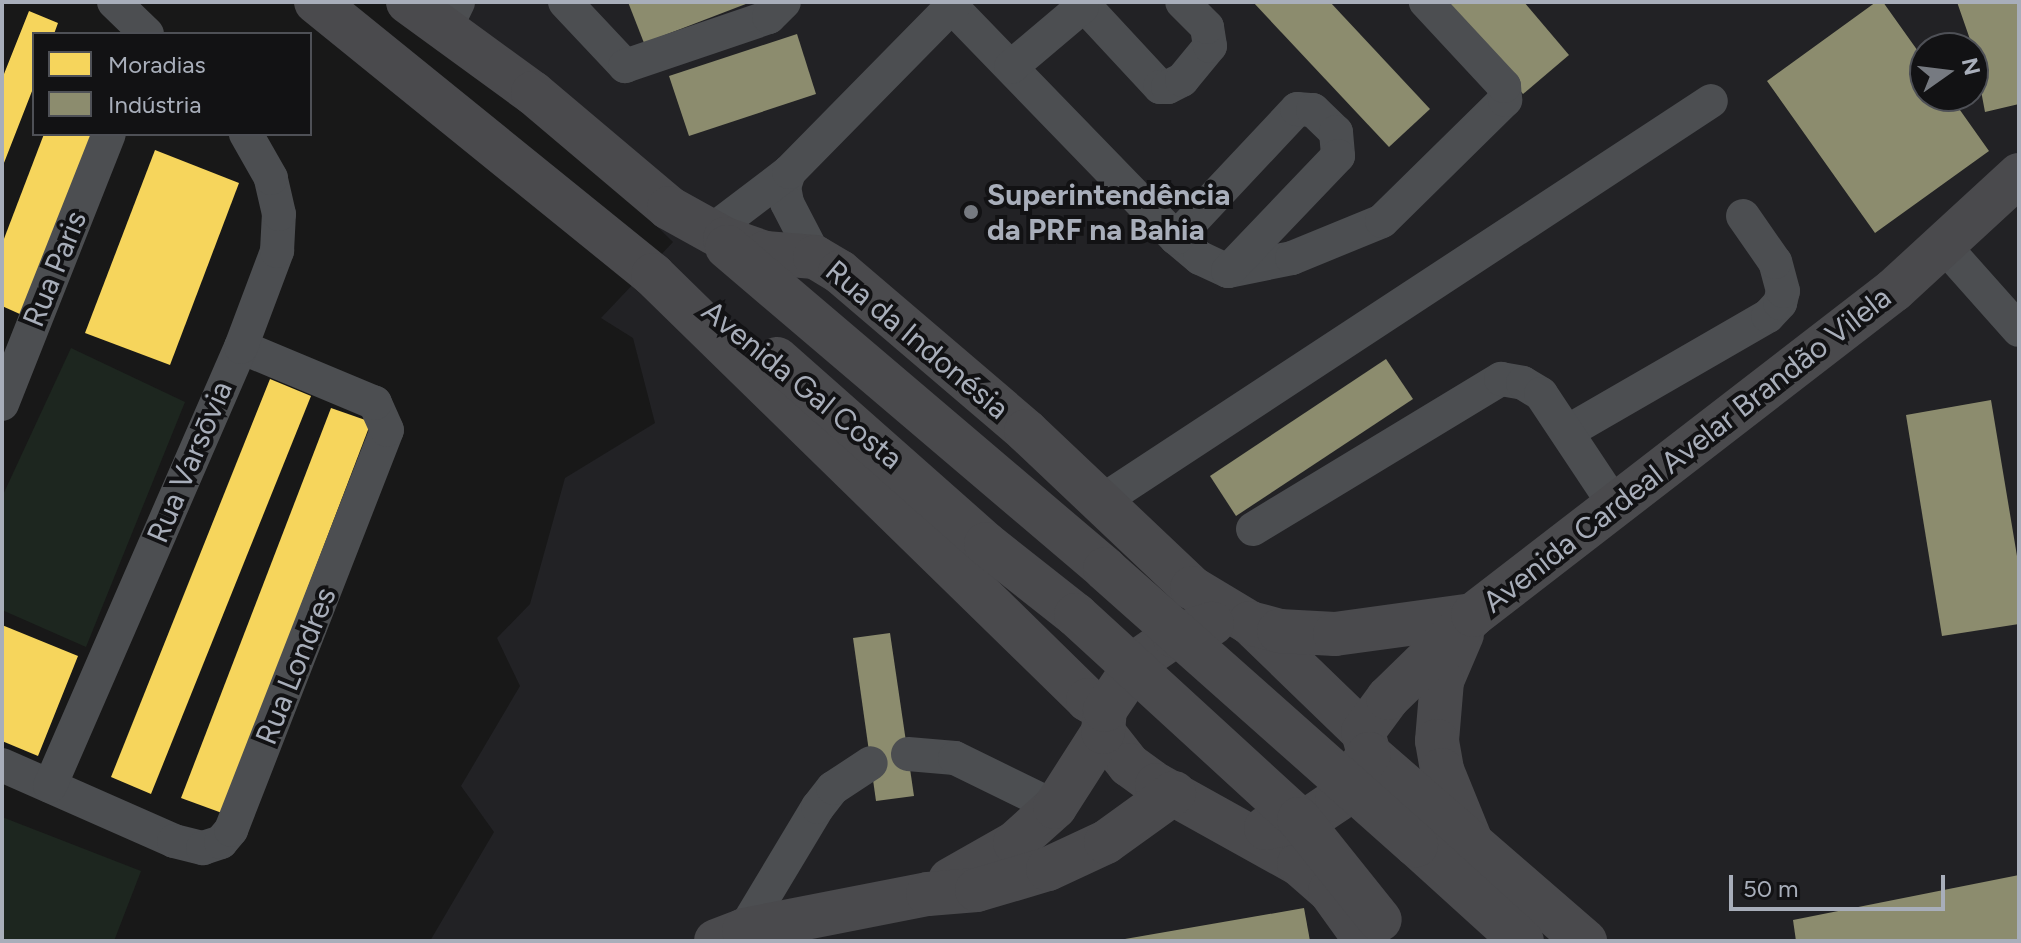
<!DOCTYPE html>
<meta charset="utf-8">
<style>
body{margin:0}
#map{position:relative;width:2021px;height:943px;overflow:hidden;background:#181818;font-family:Figtree,sans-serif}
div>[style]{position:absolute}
.built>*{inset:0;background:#222225}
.green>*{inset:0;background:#1d261f}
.homes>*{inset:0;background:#f6d55c}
.industry>*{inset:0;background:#8c8c6e}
.minor>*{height:34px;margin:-17px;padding:0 17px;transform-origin:17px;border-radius:17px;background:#4c4e51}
.major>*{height:44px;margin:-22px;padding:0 22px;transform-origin:22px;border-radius:22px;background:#4a4a4d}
.major-bridge>*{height:44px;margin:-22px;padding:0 22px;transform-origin:22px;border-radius:22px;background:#4a4a4d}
.dots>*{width:22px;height:22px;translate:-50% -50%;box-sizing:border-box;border:4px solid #121214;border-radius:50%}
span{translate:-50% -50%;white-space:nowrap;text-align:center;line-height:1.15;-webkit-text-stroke:8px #121214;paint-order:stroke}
.poi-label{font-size:30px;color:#a8aeba;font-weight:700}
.left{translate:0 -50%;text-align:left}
.street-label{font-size:30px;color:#a8aeba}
.frame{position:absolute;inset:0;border:4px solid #a8aeba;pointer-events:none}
.legend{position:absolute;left:32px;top:32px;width:280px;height:104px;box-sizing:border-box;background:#121214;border:2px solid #4e5056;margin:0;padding:10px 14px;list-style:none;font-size:24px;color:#a8aeba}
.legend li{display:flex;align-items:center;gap:16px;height:40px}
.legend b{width:40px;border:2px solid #4e5056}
.north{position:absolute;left:1909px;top:32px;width:80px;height:80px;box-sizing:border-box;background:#121214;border:2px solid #4e5056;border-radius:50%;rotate:76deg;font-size:22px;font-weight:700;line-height:32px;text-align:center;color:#a8aeba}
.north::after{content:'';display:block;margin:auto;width:28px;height:36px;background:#767a81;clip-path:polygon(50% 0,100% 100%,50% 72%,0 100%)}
.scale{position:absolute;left:1729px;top:875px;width:216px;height:36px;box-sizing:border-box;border:4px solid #a8aeba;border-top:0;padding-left:10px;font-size:24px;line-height:28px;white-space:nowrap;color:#a8aeba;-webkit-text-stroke:6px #121214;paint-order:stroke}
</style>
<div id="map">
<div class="built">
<div style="clip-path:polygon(evenodd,427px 2px,2019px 2px,2019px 941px,430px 941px,494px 832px,461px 786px,520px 686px,497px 638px,530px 604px,565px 478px,655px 423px,633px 338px,601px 318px,673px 242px,427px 2px,1925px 48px,1973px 48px,1973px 96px,1925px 96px,1925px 48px)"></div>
</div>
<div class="green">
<div style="clip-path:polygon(71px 348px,185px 402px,86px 647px,2px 610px,2px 497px)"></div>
<div style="clip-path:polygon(2px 817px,141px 871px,114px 941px,2px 941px)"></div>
</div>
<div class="homes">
<div style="clip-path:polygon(29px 11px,58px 23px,54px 34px,34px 34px,34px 86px,2px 168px,2px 79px)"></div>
<div style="clip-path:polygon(44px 134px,92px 134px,22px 315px,2px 306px,2px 244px)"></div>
<div style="clip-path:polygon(155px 150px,239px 183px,170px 365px,85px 333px)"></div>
<div style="clip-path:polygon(270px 379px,311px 396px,151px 794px,111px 777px)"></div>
<div style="clip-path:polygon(331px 408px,371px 422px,222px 813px,181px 798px)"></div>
<div style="clip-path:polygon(2px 625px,78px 656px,38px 756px,2px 741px)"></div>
</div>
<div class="industry">
<div style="clip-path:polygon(628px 2px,751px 2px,644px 43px)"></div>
<div style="clip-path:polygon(1253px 2px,1330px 2px,1430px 109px,1389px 147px)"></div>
<div style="clip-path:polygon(1445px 2px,1524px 2px,1569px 55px,1523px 94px)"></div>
<div style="clip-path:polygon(1876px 2px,1883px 2px,1925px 61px,1925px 96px,1950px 96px,1989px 151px,1875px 233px,1767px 81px)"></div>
<div style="clip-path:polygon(1957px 2px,2019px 2px,2019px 104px,1985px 112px,1973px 48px)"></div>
<div style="clip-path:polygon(797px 34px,816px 94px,689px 136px,669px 76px)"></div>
<div style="clip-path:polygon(1386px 359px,1413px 399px,1236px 516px,1210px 476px)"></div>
<div style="clip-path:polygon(1991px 400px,2019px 568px,2019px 624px,1942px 636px,1906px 415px)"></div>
<div style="clip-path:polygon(890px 633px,914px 796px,876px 801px,853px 638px)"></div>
<div style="clip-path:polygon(2019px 875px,2019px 941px,1796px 941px,1793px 920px)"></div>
<div style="clip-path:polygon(1304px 908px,1310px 941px,1125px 941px,1125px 939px)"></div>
</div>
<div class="minor">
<div style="left:114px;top:2px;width:46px;rotate:44.1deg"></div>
<div style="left:565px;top:2px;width:88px;rotate:46.8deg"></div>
<div style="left:1081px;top:2px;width:116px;rotate:47.1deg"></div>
<div style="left:1160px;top:87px;width:8px"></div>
<div style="left:1168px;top:87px;width:16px;rotate:-27deg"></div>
<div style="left:1182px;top:80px;width:44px;rotate:-50.5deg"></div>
<div style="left:1210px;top:46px;width:19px;rotate:-99deg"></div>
<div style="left:1207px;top:27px;width:35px;rotate:-135deg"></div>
<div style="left:951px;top:6px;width:323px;rotate:45.9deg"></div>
<div style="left:1176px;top:238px;width:31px;rotate:40deg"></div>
<div style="left:1200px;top:258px;width:31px;rotate:25deg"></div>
<div style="left:1228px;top:271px;width:65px;rotate:-11.5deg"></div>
<div style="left:1292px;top:258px;width:97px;rotate:-22.3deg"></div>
<div style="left:1382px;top:221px;width:173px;rotate:-44.5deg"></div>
<div style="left:1505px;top:100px;width:14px;rotate:-94deg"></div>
<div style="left:1504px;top:86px;width:115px;rotate:-132.9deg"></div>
<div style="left:444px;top:31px;width:32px;rotate:-64deg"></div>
<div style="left:625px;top:66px;width:152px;rotate:-18.8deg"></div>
<div style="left:769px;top:17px;width:21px;rotate:-45deg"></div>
<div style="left:1011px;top:67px;width:93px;rotate:-40.2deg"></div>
<div style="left:789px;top:172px;width:16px;rotate:108deg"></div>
<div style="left:784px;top:187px;width:16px;rotate:79deg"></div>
<div style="left:787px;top:203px;width:61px;rotate:62.6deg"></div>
<div style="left:710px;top:232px;width:99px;rotate:-37.2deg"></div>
<div style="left:789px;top:172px;width:238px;rotate:-45.5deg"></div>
<div style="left:1176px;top:238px;width:177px;rotate:-46.8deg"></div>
<div style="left:1297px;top:109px;width:16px;rotate:4deg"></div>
<div style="left:1313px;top:110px;width:32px;rotate:44deg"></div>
<div style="left:1336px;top:132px;width:24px;rotate:85deg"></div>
<div style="left:1338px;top:156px;width:159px;rotate:133.7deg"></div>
<div style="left:1945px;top:247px;width:111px;rotate:48.3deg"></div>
<div style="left:2px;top:404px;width:290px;rotate:-68.4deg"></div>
<div style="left:1567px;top:432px;width:232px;rotate:-30deg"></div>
<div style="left:1768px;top:316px;width:18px;rotate:-47deg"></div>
<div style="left:1780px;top:303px;width:12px;rotate:-76deg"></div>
<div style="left:1783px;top:291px;width:30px;rotate:-105deg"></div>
<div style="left:1775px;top:262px;width:56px;rotate:-124.8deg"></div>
<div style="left:1099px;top:503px;width:732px;rotate:-33.3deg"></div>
<div style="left:1253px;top:529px;width:290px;rotate:-31.2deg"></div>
<div style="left:1501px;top:379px;width:22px;rotate:10deg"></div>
<div style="left:1523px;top:383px;width:21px;rotate:31deg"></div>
<div style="left:1541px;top:394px;width:136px;rotate:56.4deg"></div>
<div style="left:908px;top:754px;width:47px;rotate:4.9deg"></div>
<div style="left:955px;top:758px;width:111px;rotate:26.1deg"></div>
<div style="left:2px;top:765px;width:188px;rotate:23.8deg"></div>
<div style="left:174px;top:841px;width:30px;rotate:14deg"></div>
<div style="left:203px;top:848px;width:19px;rotate:-18deg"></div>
<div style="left:221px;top:842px;width:16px;rotate:-50deg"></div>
<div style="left:231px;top:830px;width:429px;rotate:-68.7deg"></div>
<div style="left:387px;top:430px;width:30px;rotate:-114deg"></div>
<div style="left:375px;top:403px;width:145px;rotate:-157.3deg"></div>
<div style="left:50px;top:786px;width:479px;rotate:-66.5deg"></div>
<div style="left:241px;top:347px;width:103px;rotate:-69.4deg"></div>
<div style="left:277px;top:251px;width:37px;rotate:-87deg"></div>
<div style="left:279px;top:214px;width:37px;rotate:-103deg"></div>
<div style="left:271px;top:178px;width:51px;rotate:-119.6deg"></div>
<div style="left:744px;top:930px;width:144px;rotate:-59deg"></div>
<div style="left:818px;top:807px;width:24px;rotate:-52deg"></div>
<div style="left:833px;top:788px;width:45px;rotate:-33.3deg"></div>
</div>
<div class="major">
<div style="left:316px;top:2px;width:434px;rotate:39deg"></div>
<div style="left:653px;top:275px;width:608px;rotate:44.33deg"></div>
<div style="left:1088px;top:700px;width:20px;rotate:30deg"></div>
<div style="left:408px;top:2px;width:155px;rotate:36.1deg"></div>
<div style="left:533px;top:93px;width:178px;rotate:40.2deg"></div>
<div style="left:669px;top:208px;width:64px;rotate:29deg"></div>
<div style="left:725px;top:239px;width:42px;rotate:19.3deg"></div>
<div style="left:765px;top:253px;width:50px;rotate:4.6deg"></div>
<div style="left:815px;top:257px;width:29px;rotate:31deg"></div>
<div style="left:840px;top:272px;width:245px;rotate:40.5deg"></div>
<div style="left:1026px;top:431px;width:228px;rotate:43.4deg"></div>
<div style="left:1192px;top:588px;width:68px;rotate:31.1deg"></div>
<div style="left:1250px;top:623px;width:157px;rotate:44deg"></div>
<div style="left:1363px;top:732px;width:23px;rotate:75deg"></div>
<div style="left:727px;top:247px;width:497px;rotate:40.4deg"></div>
<div style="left:777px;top:359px;width:279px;rotate:41.5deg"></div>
<div style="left:986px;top:544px;width:115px;rotate:38.3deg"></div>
<div style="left:1250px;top:623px;width:30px;rotate:15deg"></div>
<div style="left:1279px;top:631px;width:56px;rotate:3.1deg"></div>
<div style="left:1335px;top:634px;width:139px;rotate:-7.8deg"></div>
<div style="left:1462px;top:634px;width:51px;rotate:113.1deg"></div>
<div style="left:1442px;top:681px;width:60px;rotate:94.8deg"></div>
<div style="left:1437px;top:741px;width:29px;rotate:80deg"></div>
<div style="left:1442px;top:770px;width:74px;rotate:67.9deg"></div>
<div style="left:1103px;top:732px;width:42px;rotate:51.8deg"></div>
<div style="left:1129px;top:765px;width:34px;rotate:36deg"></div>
<div style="left:1157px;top:785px;width:162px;rotate:29.1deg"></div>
<div style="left:1299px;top:864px;width:41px;rotate:41.1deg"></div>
<div style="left:1330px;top:891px;width:62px;rotate:54.2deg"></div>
<div style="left:1363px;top:732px;width:42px;rotate:-53.7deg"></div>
<div style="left:1388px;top:698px;width:119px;rotate:-44.3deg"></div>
<div style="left:1473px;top:615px;width:532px;rotate:-37.67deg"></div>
<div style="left:1894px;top:290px;width:170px;rotate:-42.6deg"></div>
<div style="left:1369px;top:754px;width:286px;rotate:40.9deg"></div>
<div style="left:1266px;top:828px;width:44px;rotate:-11.8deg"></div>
<div style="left:1309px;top:819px;width:34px;rotate:-34deg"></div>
<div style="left:1337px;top:800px;width:56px;rotate:-55.2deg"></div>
<div style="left:1416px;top:845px;width:143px;rotate:42.2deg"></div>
<div style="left:950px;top:880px;width:75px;rotate:-29.6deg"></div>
<div style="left:1015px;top:843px;width:54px;rotate:-42deg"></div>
<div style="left:1055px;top:807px;width:89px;rotate:-57.4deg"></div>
<div style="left:1103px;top:732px;width:22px;rotate:-85deg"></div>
<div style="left:1105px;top:710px;width:59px;rotate:-56deg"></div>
<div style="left:1138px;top:661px;width:44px;rotate:-34.8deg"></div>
<div style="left:1174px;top:636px;width:40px;rotate:-18deg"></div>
<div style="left:716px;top:941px;width:30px;rotate:-21deg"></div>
<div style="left:744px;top:930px;width:187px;rotate:-11.1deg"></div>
<div style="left:928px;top:894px;width:49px;rotate:-4.7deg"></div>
<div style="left:977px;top:890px;width:74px;rotate:-16.5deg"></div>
<div style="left:1048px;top:869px;width:64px;rotate:-25deg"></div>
<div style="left:1106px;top:842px;width:84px;rotate:-35.8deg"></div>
</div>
<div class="major-bridge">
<div style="left:1105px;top:569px;width:416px;rotate:41.6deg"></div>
<div style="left:1076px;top:615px;width:302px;rotate:42.5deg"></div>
<div style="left:1299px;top:819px;width:129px;rotate:51.3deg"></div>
</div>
<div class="dots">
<div style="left:971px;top:212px;background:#767a81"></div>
</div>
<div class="poi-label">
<span class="left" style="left:987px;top:212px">Superintendência<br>da PRF na Bahia</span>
</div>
<div class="street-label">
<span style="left:55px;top:269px;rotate:-68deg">Rua Paris</span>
<span style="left:917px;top:340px;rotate:40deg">Rua da Indonésia</span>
<span style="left:802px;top:385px;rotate:39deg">Avenida Gal Costa</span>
<span style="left:1687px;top:450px;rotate:-38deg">Avenida Cardeal Avelar Brandão Vilela</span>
<span style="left:190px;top:462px;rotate:-67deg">Rua Varsōvia</span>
<span style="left:296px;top:666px;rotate:-68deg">Rua Londres</span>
</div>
<div class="frame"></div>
<ul class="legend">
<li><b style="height:22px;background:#f6d55c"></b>Moradias</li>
<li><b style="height:22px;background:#8c8c6e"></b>Indústria</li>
</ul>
<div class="north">N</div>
<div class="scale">50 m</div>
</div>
